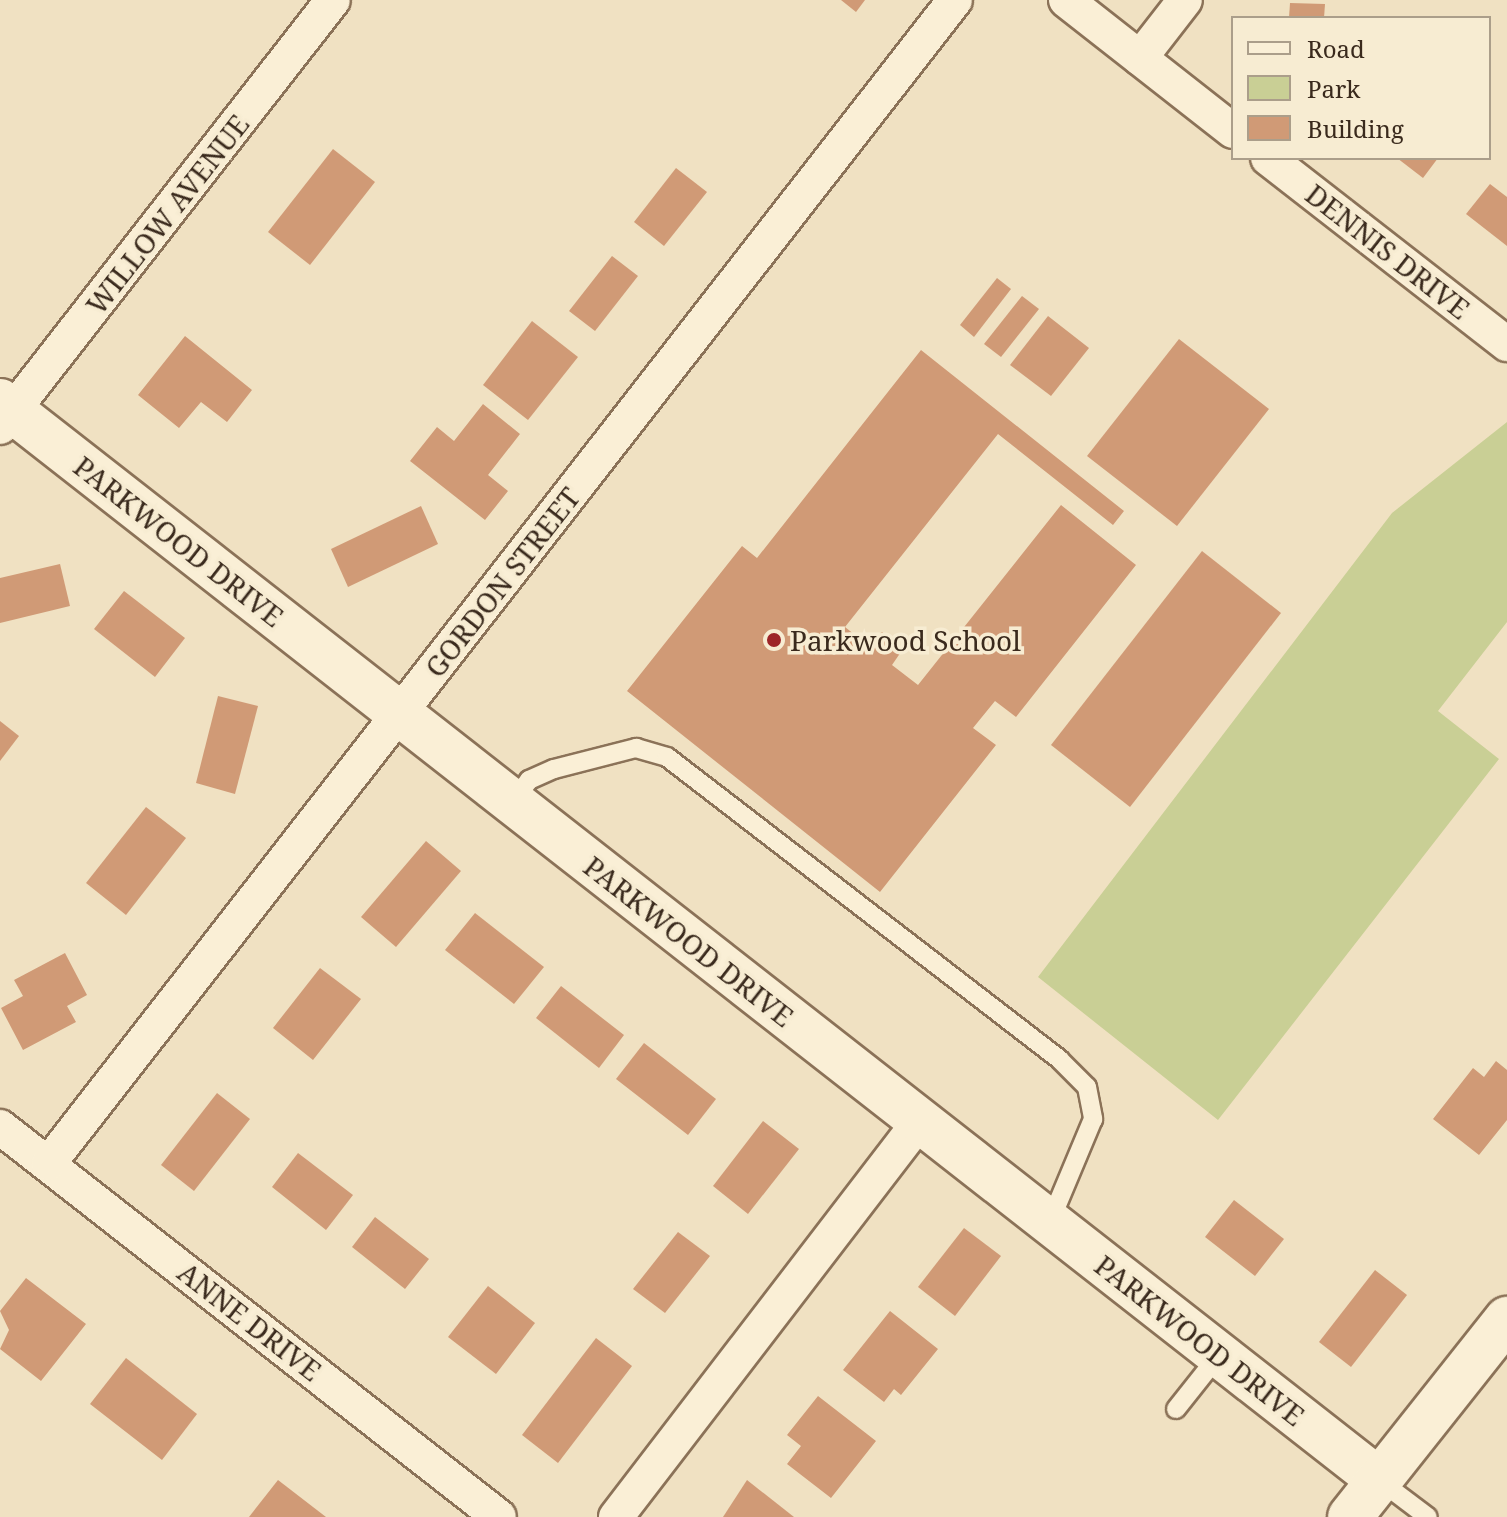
<!DOCTYPE html>
<style>
body{margin:0}
#map{position:relative;width:1507px;height:1517px;overflow:hidden;background:#f0e1c2;font-family:"Noto Serif",serif}
div>[style]{position:absolute}
.green>*{inset:0;background:#c9cf95}
.building>*{inset:0;background:#d09a76}
.roads{filter:drop-shadow(2px 0 #8b7258) drop-shadow(-2px 0 #8b7258) drop-shadow(0 2px #8b7258) drop-shadow(0 -2px #8b7258)}
.lane>*{height:18px;margin:-9px;padding:0 9px;transform-origin:9px;border-radius:9px;background:#faefd6}
.street>*{height:34px;margin:-17px;padding:0 17px;transform-origin:17px;border-radius:17px;background:#faefd6}
.secondary>*{height:44px;margin:-22px;padding:0 22px;transform-origin:22px;border-radius:22px;background:#faefd6}
.dots>*{width:22px;height:22px;translate:-50% -50%;box-sizing:border-box;border:4px solid #f7ecd2;border-radius:50%}
span{translate:-50% -50%;white-space:nowrap;text-align:center;line-height:1.15;-webkit-text-stroke:7px #f7ecd2;paint-order:stroke}
.street-label{font-size:28px;color:#3a2a1d}
.poi-label{font-size:28px;color:#3a2a1d}
.left{translate:0 -50%;text-align:left}
.legend{position:absolute;left:1231px;top:16px;width:260px;height:144px;box-sizing:border-box;background:#f7ecd2;border:2px solid #ab9e8a;margin:0;padding:10px 14px;list-style:none;font-size:24px;color:#3a2a1d}
.legend li{display:flex;align-items:center;gap:16px;height:40px}
.legend b{width:40px;border:2px solid #ab9e8a}
</style>
<div id="map">
<div class="green">
<div style="clip-path:polygon(1507px 422px,1507px 622px,1438px 711px,1499px 759px,1218px 1120px,1038px 977px,1392px 513px)"></div>
</div>
<div class="building">
<div style="clip-path:polygon(841px 0,865px 0,856px 12px)"></div>
<div style="clip-path:polygon(1290px 3px,1325px 4px,1324px 18px,1289px 18px)"></div>
<div style="clip-path:polygon(333px 149px,375px 182px,310px 265px,268px 232px)"></div>
<div style="clip-path:polygon(1397px 158px,1438px 158px,1423px 178px)"></div>
<div style="clip-path:polygon(676px 168px,707px 192px,664px 246px,634px 222px)"></div>
<div style="clip-path:polygon(1490px 184px,1507px 197px,1507px 246px,1466px 214px)"></div>
<div style="clip-path:polygon(612px 256px,638px 276px,595px 331px,569px 311px)"></div>
<div style="clip-path:polygon(997px 278px,1011px 289px,974px 337px,960px 325px)"></div>
<div style="clip-path:polygon(1022px 296px,1039px 309px,1001px 357px,984px 344px)"></div>
<div style="clip-path:polygon(1048px 316px,1089px 348px,1051px 396px,1010px 365px)"></div>
<div style="clip-path:polygon(532px 321px,578px 357px,528px 420px,483px 385px)"></div>
<div style="clip-path:polygon(185px 336px,252px 390px,227px 422px,201px 402px,179px 428px,138px 395px)"></div>
<div style="clip-path:polygon(1179px 339px,1269px 409px,1177px 526px,1087px 456px)"></div>
<div style="clip-path:polygon(921px 350px,1124px 511px,1113px 525px,998px 434px,845px 627px,870px 647px,882px 632px,903px 649px,892px 665px,918px 685px,1061px 505px,1136px 565px,1016px 717px,995px 701px,973px 728px,996px 745px,880px 892px,627px 691px,742px 546px,757px 558px)"></div>
<div style="clip-path:polygon(483px 404px,520px 434px,488px 475px,508px 491px,485px 520px,410px 461px,437px 427px,454px 441px)"></div>
<div style="clip-path:polygon(421px 506px,438px 544px,348px 587px,331px 549px)"></div>
<div style="clip-path:polygon(1202px 551px,1281px 613px,1130px 807px,1051px 745px)"></div>
<div style="clip-path:polygon(60px 564px,70px 606px,0 623px,0 578px)"></div>
<div style="clip-path:polygon(124px 591px,185px 638px,155px 677px,94px 629px)"></div>
<div style="clip-path:polygon(218px 696px,258px 706px,235px 794px,196px 783px)"></div>
<div style="clip-path:polygon(0 721px,19px 736px,0 761px)"></div>
<div style="clip-path:polygon(146px 807px,186px 838px,126px 915px,86px 883px)"></div>
<div style="clip-path:polygon(426px 841px,461px 871px,396px 947px,361px 917px)"></div>
<div style="clip-path:polygon(475px 913px,544px 967px,514px 1004px,445px 950px)"></div>
<div style="clip-path:polygon(65px 953px,87px 995px,67px 1006px,76px 1022px,23px 1050px,1px 1008px,23px 996px,14px 980px)"></div>
<div style="clip-path:polygon(320px 968px,361px 999px,313px 1060px,273px 1028px)"></div>
<div style="clip-path:polygon(561px 986px,624px 1035px,599px 1068px,536px 1018px)"></div>
<div style="clip-path:polygon(644px 1043px,716px 1099px,688px 1135px,616px 1079px)"></div>
<div style="clip-path:polygon(1496px 1061px,1507px 1070px,1507px 1120px,1479px 1155px,1433px 1119px,1473px 1068px,1484px 1077px)"></div>
<div style="clip-path:polygon(217px 1093px,250px 1119px,194px 1191px,161px 1165px)"></div>
<div style="clip-path:polygon(763px 1121px,799px 1149px,748px 1214px,713px 1186px)"></div>
<div style="clip-path:polygon(298px 1153px,353px 1195px,326px 1230px,272px 1187px)"></div>
<div style="clip-path:polygon(1234px 1200px,1284px 1239px,1255px 1276px,1205px 1237px)"></div>
<div style="clip-path:polygon(375px 1217px,429px 1259px,405px 1289px,352px 1247px)"></div>
<div style="clip-path:polygon(964px 1228px,1001px 1256px,955px 1316px,918px 1287px)"></div>
<div style="clip-path:polygon(678px 1232px,710px 1256px,665px 1313px,633px 1289px)"></div>
<div style="clip-path:polygon(1375px 1270px,1407px 1295px,1351px 1367px,1319px 1342px)"></div>
<div style="clip-path:polygon(26px 1278px,86px 1324px,41px 1381px,0 1349px,9px 1330px,0 1311px)"></div>
<div style="clip-path:polygon(488px 1286px,535px 1323px,496px 1374px,448px 1337px)"></div>
<div style="clip-path:polygon(890px 1311px,938px 1349px,901px 1395px,894px 1389px,884px 1402px,843px 1370px)"></div>
<div style="clip-path:polygon(596px 1338px,632px 1366px,558px 1463px,522px 1435px)"></div>
<div style="clip-path:polygon(126px 1358px,197px 1414px,162px 1460px,90px 1404px)"></div>
<div style="clip-path:polygon(818px 1396px,876px 1441px,831px 1498px,787px 1464px,801px 1446px,787px 1435px)"></div>
<div style="clip-path:polygon(278px 1480px,326px 1517px,249px 1517px)"></div>
<div style="clip-path:polygon(747px 1480px,794px 1517px,723px 1517px)"></div>
</div>
<div class="roads">
<div class="lane">
<div style="left:512px;top:802px;width:28px;rotate:-52deg"></div>
<div style="left:529px;top:780px;width:27px;rotate:-24deg"></div>
<div style="left:554px;top:769px;width:85px;rotate:-14.4deg"></div>
<div style="left:636px;top:748px;width:32px;rotate:16deg"></div>
<div style="left:667px;top:757px;width:496px;rotate:37.6deg"></div>
<div style="left:1060px;top:1060px;width:38px;rotate:45deg"></div>
<div style="left:1087px;top:1087px;width:33px;rotate:79deg"></div>
<div style="left:1093px;top:1119px;width:112px;rotate:112.7deg"></div>
<div style="left:1176px;top:1409px;width:69px;rotate:-51.5deg"></div>
<div style="left:1379px;top:1480px;width:61px;rotate:37.1deg"></div>
</div>
<div class="street">
<div style="left:1066px;top:0;width:212px;rotate:38.1deg"></div>
<div style="left:1140px;top:58px;width:73px;rotate:-52.2deg"></div>
<div style="left:1268px;top:158px;width:303px;rotate:37.9deg"></div>
<div style="left:0;top:427px;width:541px;rotate:-52.05deg"></div>
<div style="left:0;top:1127px;width:633px;rotate:38.01deg"></div>
<div style="left:49px;top:1163px;width:1474px;rotate:-52.08deg"></div>
<div style="left:616px;top:1517px;width:499px;rotate:-52.5deg"></div>
</div>
<div class="secondary">
<div style="left:0;top:401px;width:1751px;rotate:38.04deg"></div>
<div style="left:1350px;top:1517px;width:253px;rotate:-51.6deg"></div>
</div>
</div>
<div class="dots">
<div style="left:774px;top:640px;background:#9d2528"></div>
</div>
<div class="street-label">
<span style="left:167px;top:214px;rotate:-52deg">WILLOW AVENUE</span>
<span style="left:1388px;top:251px;rotate:38deg">DENNIS DRIVE</span>
<span style="left:179px;top:541px;rotate:38deg">PARKWOOD DRIVE</span>
<span style="left:502px;top:582px;rotate:-52deg">GORDON STREET</span>
<span style="left:689px;top:941px;rotate:38deg">PARKWOOD DRIVE</span>
<span style="left:250px;top:1321px;rotate:38deg">ANNE DRIVE</span>
<span style="left:1200px;top:1340px;rotate:38deg">PARKWOOD DRIVE</span>
</div>
<div class="poi-label">
<span class="left" style="left:790px;top:640px">Parkwood School</span>
</div>
<ul class="legend">
<li><b style="height:10px;background:#faefd6"></b>Road</li>
<li><b style="height:22px;background:#c9cf95"></b>Park</li>
<li><b style="height:22px;background:#d09a76"></b>Building</li>
</ul>
</div>
